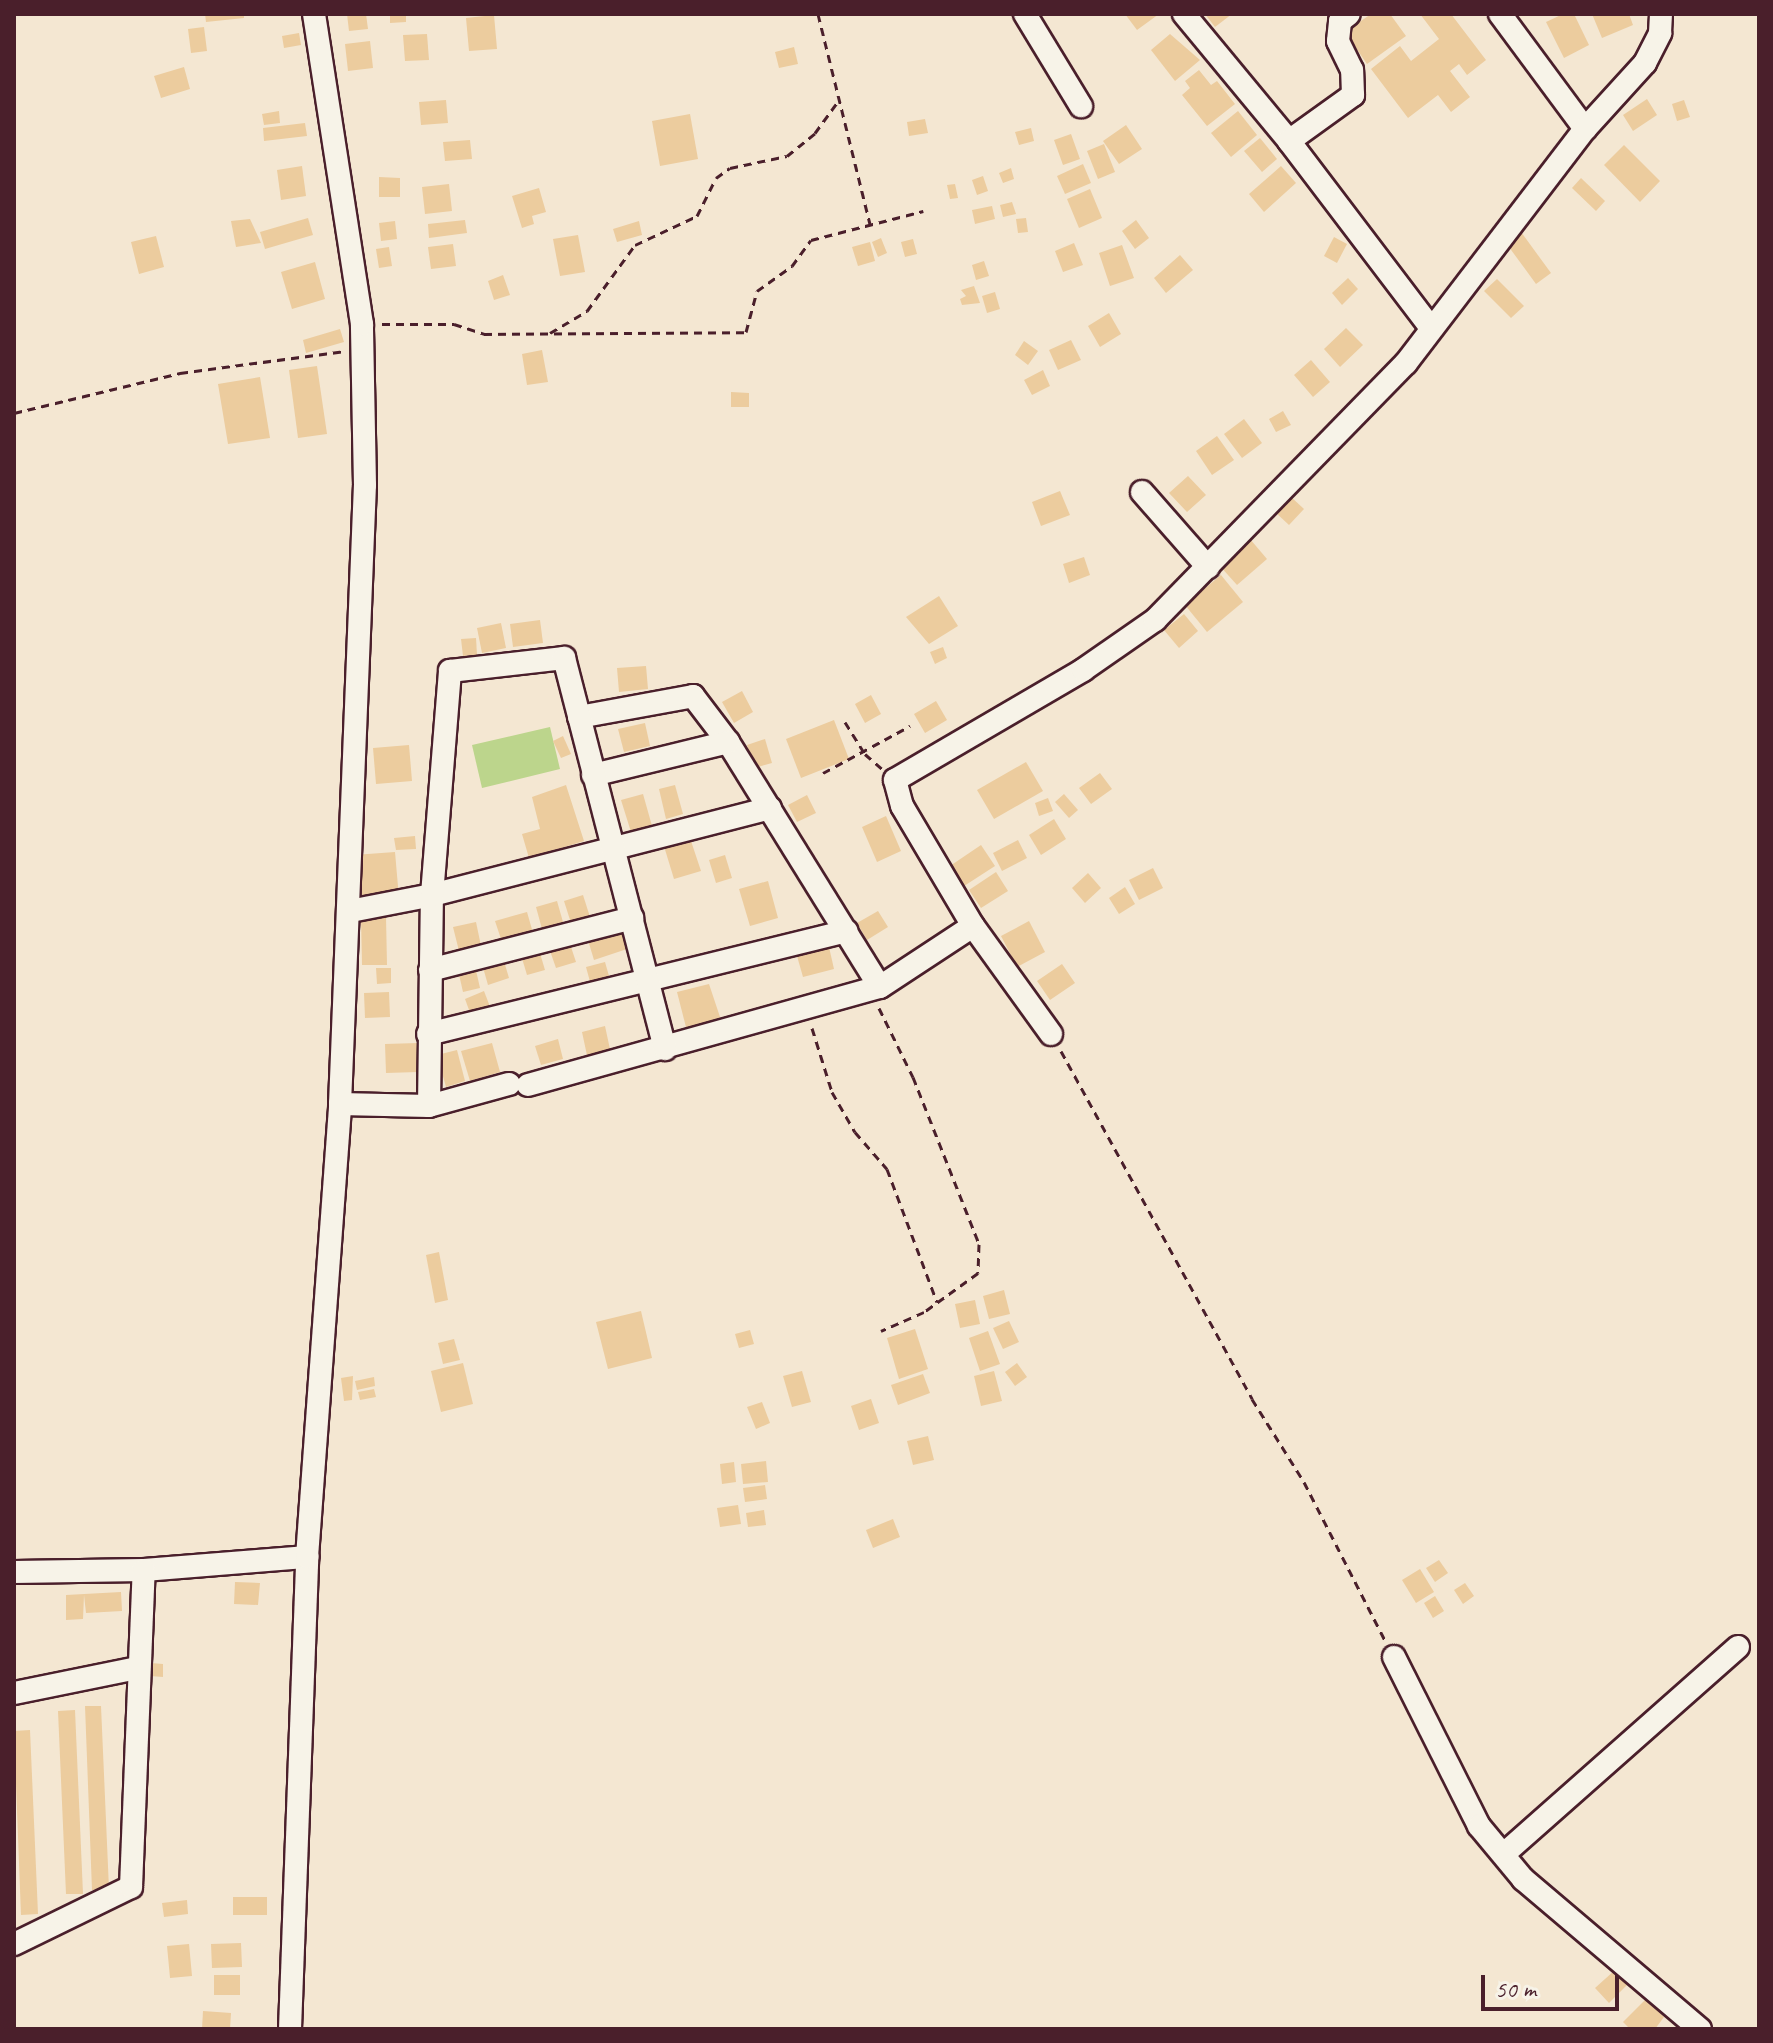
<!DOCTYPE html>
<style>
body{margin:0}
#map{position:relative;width:1773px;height:2043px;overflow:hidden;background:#f4e7d2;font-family:Caveat,sans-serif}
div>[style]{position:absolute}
.green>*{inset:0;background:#bcd58c}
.building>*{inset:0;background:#eccc9e}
.path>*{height:3px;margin-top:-1.5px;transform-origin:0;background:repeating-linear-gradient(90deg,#4a1f2b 0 8px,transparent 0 14px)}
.roads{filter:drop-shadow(2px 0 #4a1f2b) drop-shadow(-2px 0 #4a1f2b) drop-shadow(0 2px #4a1f2b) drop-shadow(0 -2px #4a1f2b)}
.minor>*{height:22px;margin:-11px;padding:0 11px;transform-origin:11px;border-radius:11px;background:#f7f3e8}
span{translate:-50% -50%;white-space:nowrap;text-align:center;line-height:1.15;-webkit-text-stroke:7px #f7f3e8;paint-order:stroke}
.frame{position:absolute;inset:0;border:16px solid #4a1f2b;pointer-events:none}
.scale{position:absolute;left:1481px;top:1975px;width:138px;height:36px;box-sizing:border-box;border:4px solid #4a1f2b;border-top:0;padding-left:10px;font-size:24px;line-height:28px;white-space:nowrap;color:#4a1f2b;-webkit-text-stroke:6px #f7f3e8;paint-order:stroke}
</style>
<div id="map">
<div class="green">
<div style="clip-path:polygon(550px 727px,560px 769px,482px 788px,472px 745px)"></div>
</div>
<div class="building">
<div style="clip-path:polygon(205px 14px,244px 14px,244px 18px,206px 22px)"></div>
<div style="clip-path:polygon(347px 14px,366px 14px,368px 29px,349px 31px)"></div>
<div style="clip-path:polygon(390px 14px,406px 14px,406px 22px,390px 23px)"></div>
<div style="clip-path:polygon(1125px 14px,1159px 14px,1137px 30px)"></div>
<div style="clip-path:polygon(1205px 14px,1232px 14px,1215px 27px)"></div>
<div style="clip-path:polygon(1371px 14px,1390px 14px,1406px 36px,1367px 64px,1345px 32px)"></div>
<div style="clip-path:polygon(1420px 14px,1451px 14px,1486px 60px,1467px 75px,1459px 64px,1450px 71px,1470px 97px,1451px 112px,1438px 95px,1408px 118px,1371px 69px,1400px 46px,1411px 61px,1439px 39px)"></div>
<div style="clip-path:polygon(1563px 14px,1574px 14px,1589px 45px,1564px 58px,1546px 22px)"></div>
<div style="clip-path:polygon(1592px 14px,1629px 14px,1633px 25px,1602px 38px)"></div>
<div style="clip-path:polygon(494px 15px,497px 49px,469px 51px,466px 18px)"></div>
<div style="clip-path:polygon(204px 27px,207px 51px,191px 53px,188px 29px)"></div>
<div style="clip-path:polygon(299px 33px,301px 45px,284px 48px,282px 36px)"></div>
<div style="clip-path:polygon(427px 34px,429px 60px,405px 61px,403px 35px)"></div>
<div style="clip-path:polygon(1170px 34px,1200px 60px,1175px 81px,1151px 50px)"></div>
<div style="clip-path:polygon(370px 41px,373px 68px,348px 71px,345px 44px)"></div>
<div style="clip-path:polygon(794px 47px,798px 64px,779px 68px,775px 52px)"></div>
<div style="clip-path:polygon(184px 67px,190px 89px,161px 98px,154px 76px)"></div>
<div style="clip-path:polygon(1199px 70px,1211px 85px,1217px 81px,1235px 104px,1207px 126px,1182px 95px,1190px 88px,1185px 81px)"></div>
<div style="clip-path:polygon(1647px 99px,1657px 115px,1633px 131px,1623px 115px)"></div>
<div style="clip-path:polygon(446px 100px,448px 123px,421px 125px,419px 102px)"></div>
<div style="clip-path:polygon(1684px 100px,1690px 117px,1677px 121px,1672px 104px)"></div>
<div style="clip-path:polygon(279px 111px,280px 123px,264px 125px,262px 114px)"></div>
<div style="clip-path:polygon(1238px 111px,1257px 135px,1231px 157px,1211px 133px)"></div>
<div style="clip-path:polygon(690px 114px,698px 159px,660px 166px,652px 121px)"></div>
<div style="clip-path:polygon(925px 119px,928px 133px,909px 136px,907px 122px)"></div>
<div style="clip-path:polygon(305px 123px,307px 136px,264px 141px,263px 128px)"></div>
<div style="clip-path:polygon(1126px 125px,1142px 149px,1119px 164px,1103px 141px)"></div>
<div style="clip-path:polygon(1031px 128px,1034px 141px,1019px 145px,1015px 132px)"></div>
<div style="clip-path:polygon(1071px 134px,1080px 159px,1063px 165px,1054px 140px)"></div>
<div style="clip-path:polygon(1260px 138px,1277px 159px,1262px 172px,1244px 151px)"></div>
<div style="clip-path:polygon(470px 140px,472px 159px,445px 161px,443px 142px)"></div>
<div style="clip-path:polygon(1104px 144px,1115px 172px,1098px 179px,1087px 151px)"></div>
<div style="clip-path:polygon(1624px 145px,1660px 181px,1640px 202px,1604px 165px)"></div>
<div style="clip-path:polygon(1083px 164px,1091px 183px,1065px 194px,1057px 176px)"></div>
<div style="clip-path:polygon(302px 166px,306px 196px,281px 200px,277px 170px)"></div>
<div style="clip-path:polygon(1281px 166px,1296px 183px,1264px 212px,1249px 194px)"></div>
<div style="clip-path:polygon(1011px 168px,1014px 179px,1003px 183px,999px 173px)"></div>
<div style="clip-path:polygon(983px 176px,988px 191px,977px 195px,972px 180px)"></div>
<div style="clip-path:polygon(379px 177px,400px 178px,400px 197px,379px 197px)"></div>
<div style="clip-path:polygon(1581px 178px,1605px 201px,1596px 211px,1572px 188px)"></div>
<div style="clip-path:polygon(449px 184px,452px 211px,425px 214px,422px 187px)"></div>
<div style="clip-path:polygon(955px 184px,958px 198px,950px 199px,947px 185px)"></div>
<div style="clip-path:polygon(539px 188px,546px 212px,532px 216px,534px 224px,522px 228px,512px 196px)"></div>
<div style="clip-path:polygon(1090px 189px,1102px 218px,1079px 228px,1067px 199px)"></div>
<div style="clip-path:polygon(1012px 202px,1016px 214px,1003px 217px,1000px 205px)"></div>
<div style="clip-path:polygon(992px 206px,995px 219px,975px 224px,972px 210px)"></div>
<div style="clip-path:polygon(308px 218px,313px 235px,265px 249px,260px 232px)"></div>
<div style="clip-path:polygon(1026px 218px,1028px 232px,1018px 233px,1016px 219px)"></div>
<div style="clip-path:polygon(250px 219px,261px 243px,236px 247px,231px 221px)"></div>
<div style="clip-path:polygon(465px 220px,467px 233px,429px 238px,428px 224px)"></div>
<div style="clip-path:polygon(1136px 220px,1149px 238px,1135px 249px,1122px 231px)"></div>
<div style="clip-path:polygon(395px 221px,397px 239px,381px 241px,379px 223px)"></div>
<div style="clip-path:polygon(639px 221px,642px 235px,617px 242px,613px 229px)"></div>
<div style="clip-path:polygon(1521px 232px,1551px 273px,1536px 284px,1506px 243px)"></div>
<div style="clip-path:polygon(578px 235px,585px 272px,560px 276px,553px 239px)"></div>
<div style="clip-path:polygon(156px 236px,164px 267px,139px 274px,131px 242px)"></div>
<div style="clip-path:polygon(1334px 237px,1347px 244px,1337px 263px,1324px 256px)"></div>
<div style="clip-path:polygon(881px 238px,887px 253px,878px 257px,872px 242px)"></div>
<div style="clip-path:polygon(913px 239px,917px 254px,905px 257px,901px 242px)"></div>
<div style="clip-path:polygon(870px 242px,875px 261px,858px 266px,852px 247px)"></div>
<div style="clip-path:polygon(1074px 243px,1083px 265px,1063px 272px,1055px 251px)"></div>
<div style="clip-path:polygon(453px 244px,456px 266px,431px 269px,428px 247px)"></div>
<div style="clip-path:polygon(1122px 245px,1134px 278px,1110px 286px,1099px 253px)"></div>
<div style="clip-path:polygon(389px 247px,392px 266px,379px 268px,376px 249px)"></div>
<div style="clip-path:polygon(1180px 255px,1193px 270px,1166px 293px,1154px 278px)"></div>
<div style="clip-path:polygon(984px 261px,989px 276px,976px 280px,972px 265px)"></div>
<div style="clip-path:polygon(315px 262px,325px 299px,292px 309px,281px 272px)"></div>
<div style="clip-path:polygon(503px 275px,510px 295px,494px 300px,488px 281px)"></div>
<div style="clip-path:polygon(1348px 278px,1358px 289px,1342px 305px,1332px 293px)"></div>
<div style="clip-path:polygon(1497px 279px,1524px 306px,1511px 318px,1484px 291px)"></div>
<div style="clip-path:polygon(974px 286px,980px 303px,962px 305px,960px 299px,966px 296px,961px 290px)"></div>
<div style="clip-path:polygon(995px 292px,1000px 309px,987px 313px,982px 296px)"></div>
<div style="clip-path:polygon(1109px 313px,1121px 334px,1100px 347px,1088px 326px)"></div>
<div style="clip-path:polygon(1346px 328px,1363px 345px,1340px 367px,1324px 349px)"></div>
<div style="clip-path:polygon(340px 329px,344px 342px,306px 353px,303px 340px)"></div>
<div style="clip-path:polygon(1071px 340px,1081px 360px,1058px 370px,1049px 350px)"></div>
<div style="clip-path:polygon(1024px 341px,1038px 351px,1028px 365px,1015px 355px)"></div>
<div style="clip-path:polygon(542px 350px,548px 382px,527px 385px,522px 354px)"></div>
<div style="clip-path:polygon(1311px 360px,1330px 382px,1313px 397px,1294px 375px)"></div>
<div style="clip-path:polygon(317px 366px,327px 434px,298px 438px,289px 370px)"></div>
<div style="clip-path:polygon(1043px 370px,1050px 386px,1032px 395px,1024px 380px)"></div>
<div style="clip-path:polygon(260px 377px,270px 438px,228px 444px,218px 384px)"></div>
<div style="clip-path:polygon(731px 392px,749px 393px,749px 407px,731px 407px)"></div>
<div style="clip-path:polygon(1283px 411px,1291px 425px,1276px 432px,1269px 419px)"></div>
<div style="clip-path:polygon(1244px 419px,1262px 443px,1242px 458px,1224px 434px)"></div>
<div style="clip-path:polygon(1217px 436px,1234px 460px,1212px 475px,1196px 451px)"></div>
<div style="clip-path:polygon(1188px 476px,1206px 495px,1187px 512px,1169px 493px)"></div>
<div style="clip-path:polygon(1060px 491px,1070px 515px,1041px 526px,1032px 502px)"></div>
<div style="clip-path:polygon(1290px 496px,1304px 509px,1289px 525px,1275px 512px)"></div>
<div style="clip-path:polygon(1250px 539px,1267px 559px,1237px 585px,1219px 565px)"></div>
<div style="clip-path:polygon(1084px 557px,1090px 575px,1069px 583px,1063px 564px)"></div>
<div style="clip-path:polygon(1221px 575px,1243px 602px,1207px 632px,1185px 605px)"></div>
<div style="clip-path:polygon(939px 596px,958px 626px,929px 644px,906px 617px)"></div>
<div style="clip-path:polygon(1184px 614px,1198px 631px,1179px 648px,1164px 630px)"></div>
<div style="clip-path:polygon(540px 620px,543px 643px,513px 647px,510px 624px)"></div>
<div style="clip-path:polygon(501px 623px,506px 648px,482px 653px,477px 628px)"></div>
<div style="clip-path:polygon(476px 638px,477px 655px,463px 656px,461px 639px)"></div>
<div style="clip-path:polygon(943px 647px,947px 658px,935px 664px,930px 652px)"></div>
<div style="clip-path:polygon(646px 666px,648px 689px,619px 692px,617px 668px)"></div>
<div style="clip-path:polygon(742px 691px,753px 712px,734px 723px,722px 702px)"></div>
<div style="clip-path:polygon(871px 695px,881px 714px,865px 723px,855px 704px)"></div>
<div style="clip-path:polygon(936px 701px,947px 720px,925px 733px,914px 714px)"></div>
<div style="clip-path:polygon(834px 720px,849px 759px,801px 778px,786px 739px)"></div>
<div style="clip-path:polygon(645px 723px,650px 746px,624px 752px,618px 729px)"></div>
<div style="clip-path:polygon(563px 736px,571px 754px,561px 758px,553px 741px)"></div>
<div style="clip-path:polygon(765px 739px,772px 763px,754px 768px,747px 745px)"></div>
<div style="clip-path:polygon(409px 745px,412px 781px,376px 784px,373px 748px)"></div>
<div style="clip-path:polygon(1026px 762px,1043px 791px,994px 819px,977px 790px)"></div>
<div style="clip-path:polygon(1100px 773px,1112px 789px,1091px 804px,1079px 788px)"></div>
<div style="clip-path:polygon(566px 785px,584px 841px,529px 858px,522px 834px,540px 829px,532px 797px)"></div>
<div style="clip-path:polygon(675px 785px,683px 814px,666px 819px,659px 789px)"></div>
<div style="clip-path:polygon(643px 794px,652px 826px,631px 832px,621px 800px)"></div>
<div style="clip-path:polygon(1064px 794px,1078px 810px,1069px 818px,1055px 802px)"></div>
<div style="clip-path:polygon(807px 795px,816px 813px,797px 822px,788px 805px)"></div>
<div style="clip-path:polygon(1048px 798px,1053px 811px,1039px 816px,1035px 803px)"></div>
<div style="clip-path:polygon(886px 816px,901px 851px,877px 862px,862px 827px)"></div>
<div style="clip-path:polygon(1054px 819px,1066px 839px,1041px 855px,1029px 835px)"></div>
<div style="clip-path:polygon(689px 835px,701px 871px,674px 879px,663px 843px)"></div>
<div style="clip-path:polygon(415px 836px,416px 849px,396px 850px,394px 838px)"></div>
<div style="clip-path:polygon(1018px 840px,1027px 858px,1002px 871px,993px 853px)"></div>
<div style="clip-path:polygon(981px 845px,995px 866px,961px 888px,947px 868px)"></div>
<div style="clip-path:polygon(395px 852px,399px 898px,357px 901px,354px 855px)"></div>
<div style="clip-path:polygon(725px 855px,732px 878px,716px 883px,709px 860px)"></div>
<div style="clip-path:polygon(1153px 868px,1163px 888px,1139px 900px,1129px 880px)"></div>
<div style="clip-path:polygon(996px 872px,1008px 891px,981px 908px,969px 890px)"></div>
<div style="clip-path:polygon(1088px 873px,1101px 888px,1085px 903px,1072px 888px)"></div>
<div style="clip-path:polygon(768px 881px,778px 918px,750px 926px,739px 889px)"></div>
<div style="clip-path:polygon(1125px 887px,1135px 904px,1119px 914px,1109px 898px)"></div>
<div style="clip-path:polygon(583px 895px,590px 917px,571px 923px,564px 901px)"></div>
<div style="clip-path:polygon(557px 901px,563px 922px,542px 929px,536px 907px)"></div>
<div style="clip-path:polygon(878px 911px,888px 927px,867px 940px,857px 923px)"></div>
<div style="clip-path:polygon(527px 912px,533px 933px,502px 942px,495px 921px)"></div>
<div style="clip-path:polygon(386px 917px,387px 965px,362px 965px,361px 918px)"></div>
<div style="clip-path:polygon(1029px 921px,1045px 952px,1017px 967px,1001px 936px)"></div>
<div style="clip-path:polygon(476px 922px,481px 946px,459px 951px,453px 927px)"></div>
<div style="clip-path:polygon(620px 926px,627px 949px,594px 960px,587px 937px)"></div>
<div style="clip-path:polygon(569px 941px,576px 962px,556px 968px,549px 948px)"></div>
<div style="clip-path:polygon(829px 947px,834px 969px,803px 977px,797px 956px)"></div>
<div style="clip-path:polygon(539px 950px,545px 970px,527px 975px,521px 955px)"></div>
<div style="clip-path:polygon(503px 958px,509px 978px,488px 985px,482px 964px)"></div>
<div style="clip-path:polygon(605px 962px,611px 983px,592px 989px,586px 967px)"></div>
<div style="clip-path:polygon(1062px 964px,1075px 983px,1050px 1000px,1037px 981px)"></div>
<div style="clip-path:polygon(475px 966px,480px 988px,463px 992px,458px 970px)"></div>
<div style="clip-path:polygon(376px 968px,391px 968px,391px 983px,377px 984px)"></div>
<div style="clip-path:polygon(709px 984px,723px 1026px,688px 1035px,677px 992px)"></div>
<div style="clip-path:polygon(484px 991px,492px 1012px,472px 1018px,465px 999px)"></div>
<div style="clip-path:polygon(389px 992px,390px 1017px,365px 1018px,364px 993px)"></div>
<div style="clip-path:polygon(605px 1026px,611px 1054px,588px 1060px,582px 1032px)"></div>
<div style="clip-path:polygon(558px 1039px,563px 1059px,541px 1065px,535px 1046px)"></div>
<div style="clip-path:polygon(418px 1043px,418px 1072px,386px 1073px,385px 1044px)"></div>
<div style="clip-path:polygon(492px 1043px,500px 1072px,470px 1081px,461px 1051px)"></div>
<div style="clip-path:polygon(457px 1050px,465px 1081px,446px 1087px,437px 1055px)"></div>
<div style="clip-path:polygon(439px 1252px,448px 1300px,435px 1303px,426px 1255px)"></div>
<div style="clip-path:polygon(1004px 1290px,1010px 1314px,989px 1319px,983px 1296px)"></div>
<div style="clip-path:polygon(975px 1300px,980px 1324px,960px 1328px,955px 1304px)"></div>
<div style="clip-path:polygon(641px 1311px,652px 1358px,608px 1369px,596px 1322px)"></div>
<div style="clip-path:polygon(1009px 1321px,1019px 1342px,1003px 1349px,993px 1328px)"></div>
<div style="clip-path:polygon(915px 1329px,928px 1369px,899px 1379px,887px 1338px)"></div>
<div style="clip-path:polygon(750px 1330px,754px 1344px,739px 1348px,735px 1334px)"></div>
<div style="clip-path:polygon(988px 1331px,1000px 1364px,980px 1371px,969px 1338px)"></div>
<div style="clip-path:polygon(454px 1339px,460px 1360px,443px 1364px,438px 1343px)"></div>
<div style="clip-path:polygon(463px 1363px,473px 1404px,441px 1412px,431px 1371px)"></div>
<div style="clip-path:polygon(1017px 1363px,1027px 1377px,1015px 1386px,1005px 1372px)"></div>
<div style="clip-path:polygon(802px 1371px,811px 1402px,792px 1407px,783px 1376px)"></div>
<div style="clip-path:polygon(994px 1371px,1002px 1401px,981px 1406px,974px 1376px)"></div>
<div style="clip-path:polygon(923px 1374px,930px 1393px,898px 1405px,891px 1385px)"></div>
<div style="clip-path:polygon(353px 1376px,352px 1400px,344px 1401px,341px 1378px)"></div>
<div style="clip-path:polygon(374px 1377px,375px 1386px,357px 1390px,355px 1381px)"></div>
<div style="clip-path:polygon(374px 1389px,376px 1397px,360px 1400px,358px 1392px)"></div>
<div style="clip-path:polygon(871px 1399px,879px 1423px,859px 1430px,851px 1406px)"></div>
<div style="clip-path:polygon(762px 1402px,770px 1423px,756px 1429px,747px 1407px)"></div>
<div style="clip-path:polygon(928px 1436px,934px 1460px,913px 1465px,907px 1441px)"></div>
<div style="clip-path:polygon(766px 1461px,768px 1482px,743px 1484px,741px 1464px)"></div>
<div style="clip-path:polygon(734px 1462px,736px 1482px,722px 1484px,720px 1464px)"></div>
<div style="clip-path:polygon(765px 1485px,767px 1499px,745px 1502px,743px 1488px)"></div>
<div style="clip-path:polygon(738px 1505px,741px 1524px,720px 1527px,717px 1508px)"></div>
<div style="clip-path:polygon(764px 1510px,766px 1525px,748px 1527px,746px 1513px)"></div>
<div style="clip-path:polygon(893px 1519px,900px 1537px,873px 1548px,866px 1530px)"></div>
<div style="clip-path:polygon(1439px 1560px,1448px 1573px,1435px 1582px,1426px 1568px)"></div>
<div style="clip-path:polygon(1420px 1569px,1434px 1592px,1416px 1603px,1402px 1580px)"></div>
<div style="clip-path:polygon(235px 1582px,260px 1583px,258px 1605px,234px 1604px)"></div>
<div style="clip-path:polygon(1465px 1583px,1474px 1596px,1463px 1604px,1454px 1590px)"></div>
<div style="clip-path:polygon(121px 1592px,122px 1611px,86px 1613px,84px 1595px,83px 1619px,66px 1620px,66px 1595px)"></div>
<div style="clip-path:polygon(1435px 1596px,1444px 1611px,1433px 1618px,1424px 1603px)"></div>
<div style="clip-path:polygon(151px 1663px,163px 1664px,163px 1677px,150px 1676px)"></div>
<div style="clip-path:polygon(85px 1706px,101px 1706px,109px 1889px,92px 1890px)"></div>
<div style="clip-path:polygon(75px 1710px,83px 1894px,66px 1894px,58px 1711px)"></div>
<div style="clip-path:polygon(30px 1730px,38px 1914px,21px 1915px,14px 1731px)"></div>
<div style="clip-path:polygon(233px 1897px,267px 1897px,267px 1915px,233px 1915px)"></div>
<div style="clip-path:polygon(187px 1900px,188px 1914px,164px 1917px,162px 1903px)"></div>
<div style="clip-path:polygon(241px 1943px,242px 1967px,212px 1968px,211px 1944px)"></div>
<div style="clip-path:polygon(189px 1944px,192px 1976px,170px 1978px,167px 1946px)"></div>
<div style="clip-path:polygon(1615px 1970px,1628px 1984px,1609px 2003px,1595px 1988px)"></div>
<div style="clip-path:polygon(214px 1975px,240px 1975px,240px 1995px,214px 1995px)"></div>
<div style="clip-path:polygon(1646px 1999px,1664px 2017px,1655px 2029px,1630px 2029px,1623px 2022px)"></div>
<div style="clip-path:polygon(203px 2011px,231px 2013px,230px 2029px,202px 2029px)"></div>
</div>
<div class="path">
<div style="left:818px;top:14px;width:216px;rotate:76.1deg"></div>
<div style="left:382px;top:324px;width:72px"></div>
<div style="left:454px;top:324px;width:32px;rotate:18deg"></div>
<div style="left:484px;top:334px;width:262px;rotate:-0.4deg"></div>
<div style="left:746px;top:332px;width:42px;rotate:-75deg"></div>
<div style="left:757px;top:291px;width:43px;rotate:-35.5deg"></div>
<div style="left:792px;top:266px;width:32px;rotate:-54deg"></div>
<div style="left:811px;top:240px;width:116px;rotate:-14.5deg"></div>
<div style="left:550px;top:333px;width:43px;rotate:-30.7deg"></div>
<div style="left:587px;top:311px;width:82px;rotate:-54deg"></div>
<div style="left:635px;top:245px;width:68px;rotate:-25.1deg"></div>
<div style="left:697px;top:216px;width:42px;rotate:-63.4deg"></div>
<div style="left:716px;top:178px;width:17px;rotate:-36deg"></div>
<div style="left:730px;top:168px;width:58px;rotate:-11.9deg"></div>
<div style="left:787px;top:156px;width:36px;rotate:-39deg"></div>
<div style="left:815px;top:133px;width:41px;rotate:-54deg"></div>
<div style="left:14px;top:413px;width:171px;rotate:-13.5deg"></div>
<div style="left:180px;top:373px;width:165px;rotate:-7.6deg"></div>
<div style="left:845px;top:722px;width:38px;rotate:58deg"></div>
<div style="left:865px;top:754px;width:23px;rotate:41deg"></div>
<div style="left:823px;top:773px;width:99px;rotate:-28.4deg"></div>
<div style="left:879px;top:1008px;width:77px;rotate:63.8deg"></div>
<div style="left:913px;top:1077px;width:180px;rotate:68.4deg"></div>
<div style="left:979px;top:1244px;width:29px;rotate:92deg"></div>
<div style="left:978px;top:1273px;width:67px;rotate:144.2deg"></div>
<div style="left:924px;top:1312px;width:47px;rotate:156.2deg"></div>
<div style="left:812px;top:1028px;width:67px;rotate:72.6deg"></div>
<div style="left:832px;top:1092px;width:46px;rotate:60.1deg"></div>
<div style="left:855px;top:1132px;width:49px;rotate:49.1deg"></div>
<div style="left:887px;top:1169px;width:142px;rotate:69.4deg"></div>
<div style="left:1061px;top:1051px;width:397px;rotate:61.2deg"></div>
<div style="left:1252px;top:1399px;width:98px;rotate:57.9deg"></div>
<div style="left:1304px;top:1482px;width:178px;rotate:62.9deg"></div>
</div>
<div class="roads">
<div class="minor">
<div style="left:1025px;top:14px;width:108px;rotate:58.7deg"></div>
<div style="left:1184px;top:14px;width:165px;rotate:50.4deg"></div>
<div style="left:1289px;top:141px;width:235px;rotate:52.8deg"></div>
<div style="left:1500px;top:14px;width:143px;rotate:53.5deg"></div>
<div style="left:1289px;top:141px;width:79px;rotate:-35.7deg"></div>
<div style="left:1353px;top:95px;width:25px;rotate:-92deg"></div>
<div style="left:1352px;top:70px;width:32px;rotate:-116deg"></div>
<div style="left:1338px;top:41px;width:20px;rotate:-84deg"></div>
<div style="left:1340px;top:21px;width:11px;rotate:-38deg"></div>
<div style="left:1142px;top:492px;width:100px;rotate:48.7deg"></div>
<div style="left:579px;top:717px;width:116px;rotate:-10.4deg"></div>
<div style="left:693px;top:696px;width:58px;rotate:52.7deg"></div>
<div style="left:728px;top:742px;width:288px;rotate:58.2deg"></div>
<div style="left:593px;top:775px;width:139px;rotate:-13.7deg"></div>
<div style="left:350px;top:911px;width:84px;rotate:-11deg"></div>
<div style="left:432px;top:895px;width:349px;rotate:-14.4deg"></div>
<div style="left:430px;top:970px;width:209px;rotate:-14.4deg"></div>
<div style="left:428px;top:1034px;width:431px;rotate:-13.8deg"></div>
<div style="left:1051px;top:1034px;width:133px;rotate:-125.8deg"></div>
<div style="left:973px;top:926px;width:139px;rotate:-120.6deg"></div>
<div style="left:902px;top:806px;width:27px;rotate:-105deg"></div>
<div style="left:895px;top:780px;width:218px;rotate:-30.3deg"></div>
<div style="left:1083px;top:670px;width:88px;rotate:-34.8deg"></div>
<div style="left:1155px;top:620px;width:359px;rotate:-45.7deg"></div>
<div style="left:1406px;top:363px;width:295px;rotate:-52.6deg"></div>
<div style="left:1585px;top:129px;width:89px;rotate:-47.7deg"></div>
<div style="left:1645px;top:63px;width:34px;rotate:-63deg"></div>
<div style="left:1660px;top:33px;width:19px;rotate:-87deg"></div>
<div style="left:528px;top:1085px;width:365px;rotate:-15.6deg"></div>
<div style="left:880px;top:987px;width:111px;rotate:-33.3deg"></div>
<div style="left:340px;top:1104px;width:89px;rotate:1.3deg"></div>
<div style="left:429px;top:1106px;width:83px;rotate:-15.4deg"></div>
<div style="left:429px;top:1106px;width:211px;rotate:-89.2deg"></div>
<div style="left:432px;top:895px;width:225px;rotate:-85.4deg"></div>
<div style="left:450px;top:671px;width:115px;rotate:-6.5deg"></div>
<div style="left:564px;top:658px;width:404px;rotate:75.5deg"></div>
<div style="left:14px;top:1572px;width:130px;rotate:-0.9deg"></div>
<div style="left:144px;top:1570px;width:164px;rotate:-4.6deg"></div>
<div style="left:1394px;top:1657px;width:189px;rotate:63.3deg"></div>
<div style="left:1479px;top:1826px;width:69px;rotate:50.3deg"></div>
<div style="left:1523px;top:1879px;width:232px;rotate:40.3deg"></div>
<div style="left:14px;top:1693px;width:126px;rotate:-11.5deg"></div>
<div style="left:1505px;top:1853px;width:311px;rotate:-41.5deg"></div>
<div style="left:14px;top:1944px;width:130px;rotate:-26deg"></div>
<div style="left:131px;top:1887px;width:317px;rotate:-87.7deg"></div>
<div style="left:290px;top:2029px;width:472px;rotate:-87.9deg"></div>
<div style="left:307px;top:1557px;width:454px;rotate:-85.8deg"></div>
<div style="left:340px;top:1104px;width:620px;rotate:-87.69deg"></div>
<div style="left:365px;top:485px;width:161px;rotate:-91.1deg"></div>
<div style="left:362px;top:324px;width:314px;rotate:-98.8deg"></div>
</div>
</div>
<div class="frame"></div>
<div class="scale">50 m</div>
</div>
